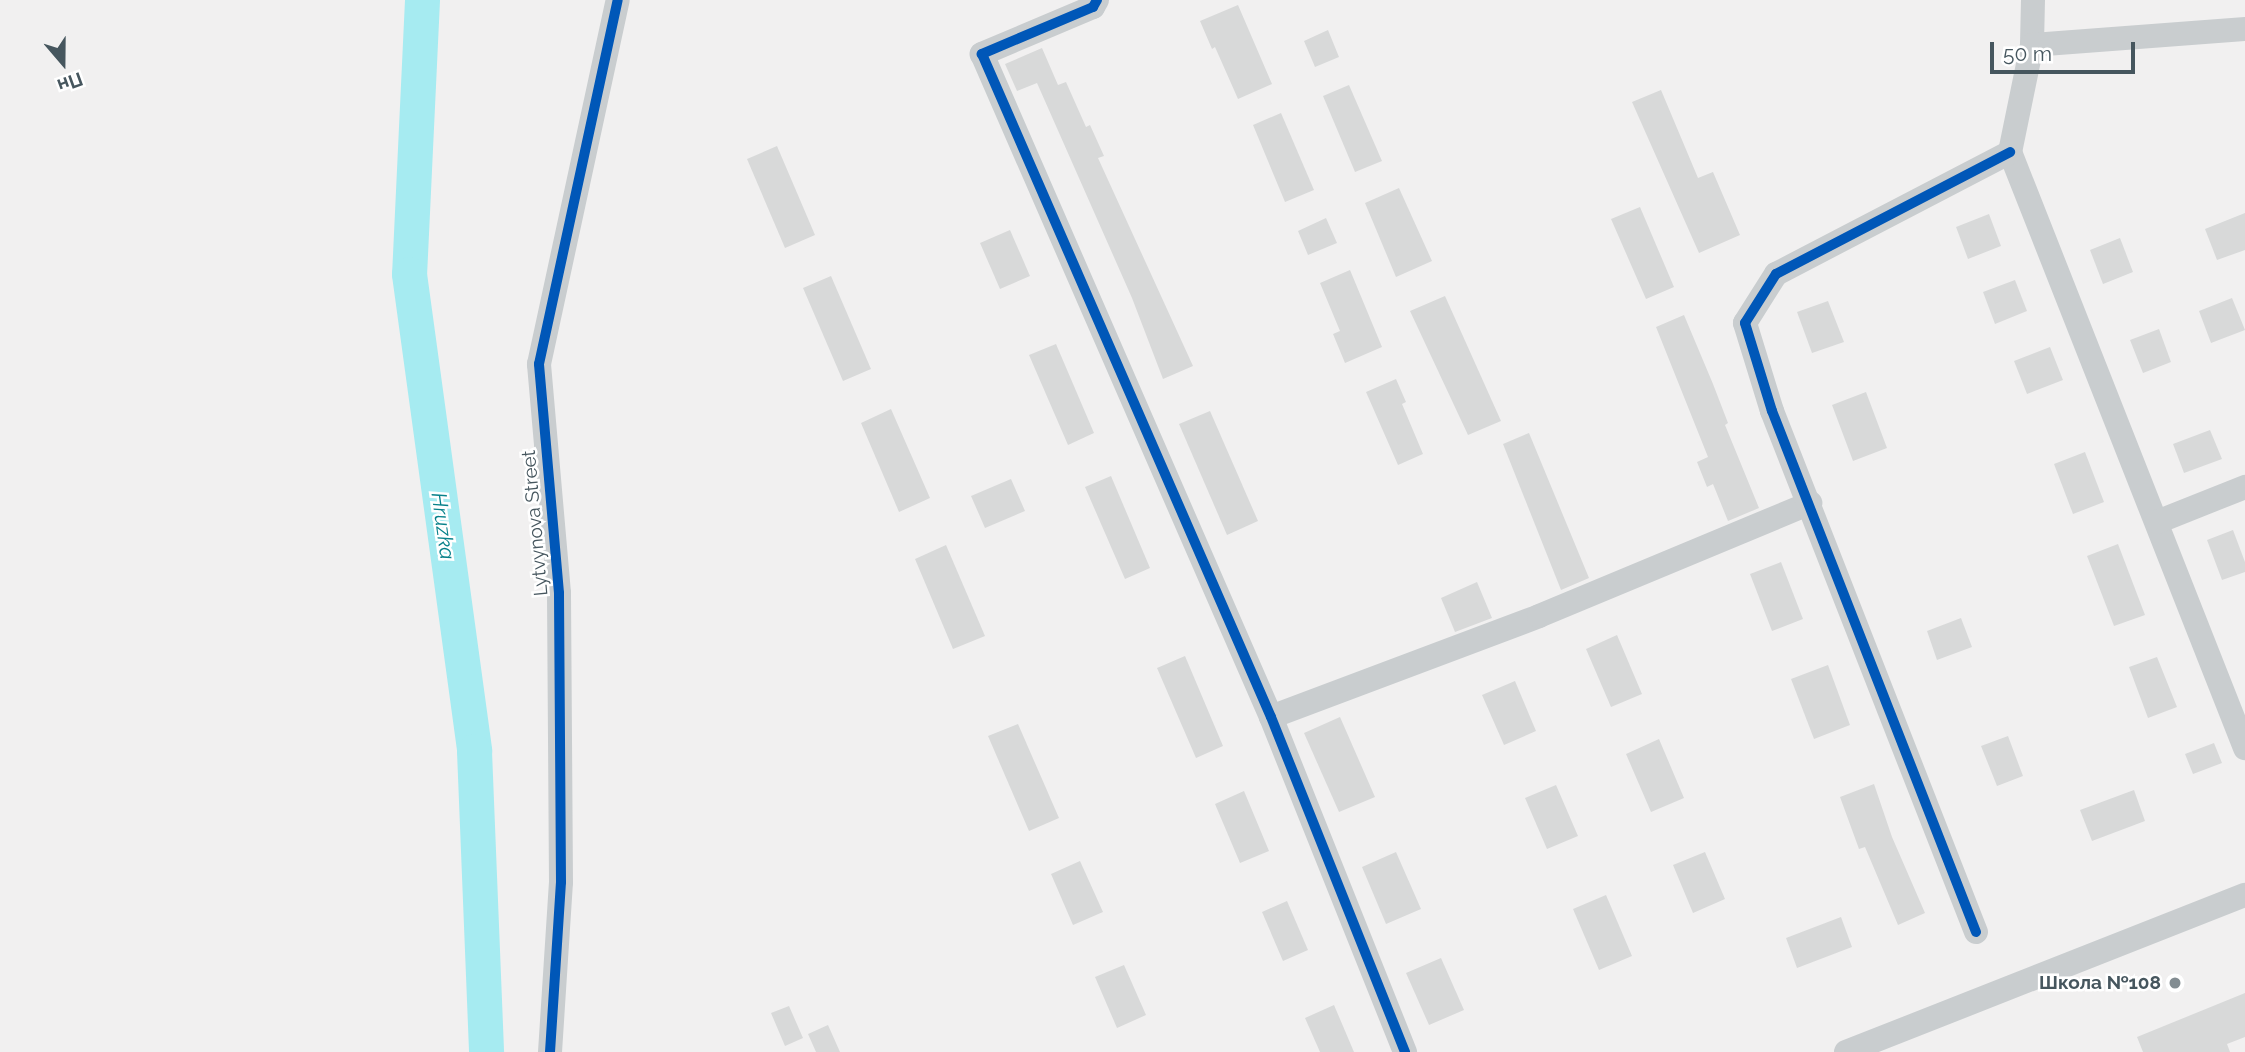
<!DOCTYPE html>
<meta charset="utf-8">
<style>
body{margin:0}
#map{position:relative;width:2245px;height:1052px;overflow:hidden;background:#f1f0f0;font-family:Raleway,sans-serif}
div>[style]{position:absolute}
.river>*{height:35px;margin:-17.5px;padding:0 17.5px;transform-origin:17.5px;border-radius:17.5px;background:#a6ebf1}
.building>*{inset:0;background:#d8d9d9}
.minor>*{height:24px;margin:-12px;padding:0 12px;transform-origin:12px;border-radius:12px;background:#c9cdcf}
.cycleway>*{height:10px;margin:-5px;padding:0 5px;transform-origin:5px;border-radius:5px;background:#0057b8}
.dots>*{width:19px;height:19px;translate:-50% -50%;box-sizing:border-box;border:4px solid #fff;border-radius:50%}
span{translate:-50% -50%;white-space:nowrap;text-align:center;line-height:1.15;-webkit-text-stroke:5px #fff;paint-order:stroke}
.street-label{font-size:19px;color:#46565e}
.poi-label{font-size:19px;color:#46565e;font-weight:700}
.right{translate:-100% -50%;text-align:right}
.water-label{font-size:21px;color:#07818a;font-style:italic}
.north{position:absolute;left:28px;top:28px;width:70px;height:70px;-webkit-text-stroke:5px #fff;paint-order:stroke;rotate:160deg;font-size:19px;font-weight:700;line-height:28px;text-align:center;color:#46565e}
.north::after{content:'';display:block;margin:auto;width:24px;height:32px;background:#46565e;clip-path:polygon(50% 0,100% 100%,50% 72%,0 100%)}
.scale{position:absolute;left:1990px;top:42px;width:145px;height:32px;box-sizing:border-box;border:4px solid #46565e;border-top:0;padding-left:9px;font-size:21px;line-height:24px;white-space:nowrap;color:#46565e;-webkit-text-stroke:5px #fff;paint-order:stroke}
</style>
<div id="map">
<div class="river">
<div style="left:422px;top:0;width:274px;rotate:92.7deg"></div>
<div style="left:409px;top:274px;width:481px;rotate:82.2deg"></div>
<div style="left:474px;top:751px;width:301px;rotate:87.7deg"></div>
</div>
<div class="building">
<div style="clip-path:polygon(1238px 5px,1272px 84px,1238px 99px,1215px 47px,1212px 49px,1200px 21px)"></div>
<div style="clip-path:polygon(1328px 30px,1339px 57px,1315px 67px,1304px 41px)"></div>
<div style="clip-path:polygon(1042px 48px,1058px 85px,1066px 82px,1086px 127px,1090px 125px,1104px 156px,1098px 158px,1193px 366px,1163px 379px,1132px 298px,1037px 83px,1017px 91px,1005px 64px)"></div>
<div style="clip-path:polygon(1349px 85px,1382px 161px,1355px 172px,1323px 96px)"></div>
<div style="clip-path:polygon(1661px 90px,1698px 178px,1713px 172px,1740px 235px,1699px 253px,1632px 102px)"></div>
<div style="clip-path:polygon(1281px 113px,1314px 190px,1285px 202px,1253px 125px)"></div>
<div style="clip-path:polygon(777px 146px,815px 235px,785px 248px,747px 159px)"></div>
<div style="clip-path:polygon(1399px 188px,1432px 261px,1396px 277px,1365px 203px)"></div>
<div style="clip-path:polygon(1640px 207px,1674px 287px,1646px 299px,1611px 219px)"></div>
<div style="clip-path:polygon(2245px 213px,2245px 250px,2217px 260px,2205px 229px)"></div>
<div style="clip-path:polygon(1989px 214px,2001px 246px,1968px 259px,1956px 227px)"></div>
<div style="clip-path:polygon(1326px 218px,1337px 243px,1308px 255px,1298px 231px)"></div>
<div style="clip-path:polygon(1010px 230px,1030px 276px,1000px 289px,980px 243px)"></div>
<div style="clip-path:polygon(2120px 238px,2133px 272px,2103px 284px,2090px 250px)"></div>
<div style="clip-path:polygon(1350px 270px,1382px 347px,1345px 363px,1333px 334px,1340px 331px,1320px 283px)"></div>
<div style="clip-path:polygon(831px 276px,871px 369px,843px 381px,803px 288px)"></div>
<div style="clip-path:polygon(2015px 280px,2027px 311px,1995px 324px,1983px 292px)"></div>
<div style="clip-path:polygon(1445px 296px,1501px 421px,1468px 435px,1410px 311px)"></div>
<div style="clip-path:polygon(2232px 298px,2245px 330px,2211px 343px,2199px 311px)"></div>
<div style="clip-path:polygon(1828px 301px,1844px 342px,1812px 353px,1797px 312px)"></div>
<div style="clip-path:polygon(1684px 315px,1713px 384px,1728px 423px,1725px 425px,1759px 508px,1728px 521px,1713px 484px,1707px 487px,1697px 462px,1708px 457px,1656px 327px)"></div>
<div style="clip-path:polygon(2159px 329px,2171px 362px,2143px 373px,2130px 340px)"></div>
<div style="clip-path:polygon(1056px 344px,1094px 433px,1068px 445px,1029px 355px)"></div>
<div style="clip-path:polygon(2050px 347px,2063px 380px,2027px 394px,2014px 361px)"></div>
<div style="clip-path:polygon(1396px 379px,1406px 402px,1402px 404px,1423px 454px,1398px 465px,1366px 392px)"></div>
<div style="clip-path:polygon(1866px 392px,1887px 448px,1853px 461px,1832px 405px)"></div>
<div style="clip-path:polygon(891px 409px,930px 498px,899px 512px,861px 423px)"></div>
<div style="clip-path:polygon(1210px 411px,1258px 521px,1227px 535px,1179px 424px)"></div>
<div style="clip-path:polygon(2210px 430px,2222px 459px,2184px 473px,2173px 444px)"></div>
<div style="clip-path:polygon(1529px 433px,1589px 578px,1561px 590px,1503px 444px)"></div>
<div style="clip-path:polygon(2085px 452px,2104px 502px,2073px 514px,2054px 464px)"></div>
<div style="clip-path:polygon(1111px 476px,1150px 568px,1125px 579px,1085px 487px)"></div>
<div style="clip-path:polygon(1011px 479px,1025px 511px,985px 528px,971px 496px)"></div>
<div style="clip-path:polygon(2233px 530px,2245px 562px,2245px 572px,2222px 580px,2207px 540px)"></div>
<div style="clip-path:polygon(2118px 544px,2145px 615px,2114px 626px,2087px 556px)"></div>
<div style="clip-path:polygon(946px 545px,985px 636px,953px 649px,915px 559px)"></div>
<div style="clip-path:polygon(1781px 562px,1803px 619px,1772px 631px,1750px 574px)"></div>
<div style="clip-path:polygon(1477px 582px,1492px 618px,1455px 632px,1441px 598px)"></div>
<div style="clip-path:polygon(1961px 618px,1972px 647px,1937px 660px,1927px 631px)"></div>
<div style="clip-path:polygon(1617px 635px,1642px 694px,1611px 707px,1586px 649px)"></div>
<div style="clip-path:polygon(1185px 656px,1223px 746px,1196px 758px,1157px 668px)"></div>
<div style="clip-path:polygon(2157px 657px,2177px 707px,2148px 718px,2129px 667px)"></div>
<div style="clip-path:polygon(1828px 665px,1850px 725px,1814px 739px,1791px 679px)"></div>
<div style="clip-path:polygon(1515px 681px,1536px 731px,1504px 745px,1482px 695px)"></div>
<div style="clip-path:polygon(1340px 717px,1375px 797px,1339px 812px,1304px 733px)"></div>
<div style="clip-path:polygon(1018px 724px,1059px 818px,1029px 831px,988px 736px)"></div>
<div style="clip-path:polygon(2008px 736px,2023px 776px,1997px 786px,1981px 746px)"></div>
<div style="clip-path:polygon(1659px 739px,1684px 798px,1651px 812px,1626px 754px)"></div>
<div style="clip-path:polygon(2214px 743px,2222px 763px,2193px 774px,2185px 754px)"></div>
<div style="clip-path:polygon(1874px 784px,1892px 837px,1925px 913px,1898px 925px,1865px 847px,1859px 849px,1840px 797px)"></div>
<div style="clip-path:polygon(1556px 785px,1578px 836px,1547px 849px,1525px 798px)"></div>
<div style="clip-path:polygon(2134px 790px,2145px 821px,2092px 841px,2080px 810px)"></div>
<div style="clip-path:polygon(1244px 791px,1269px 851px,1240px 863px,1215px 804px)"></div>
<div style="clip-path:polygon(1396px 852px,1421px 909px,1386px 924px,1362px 867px)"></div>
<div style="clip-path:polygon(1705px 852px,1725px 899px,1693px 913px,1673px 865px)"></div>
<div style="clip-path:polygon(1080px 861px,1103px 912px,1073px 925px,1051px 874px)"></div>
<div style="clip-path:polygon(1606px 895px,1632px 956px,1599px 970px,1573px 909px)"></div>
<div style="clip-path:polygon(1287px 901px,1308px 950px,1283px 961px,1262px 912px)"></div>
<div style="clip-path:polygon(1841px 917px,1852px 947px,1797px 968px,1786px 938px)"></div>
<div style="clip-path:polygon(1441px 958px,1464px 1010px,1429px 1025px,1406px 973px)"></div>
<div style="clip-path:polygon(1124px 965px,1146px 1015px,1117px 1028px,1095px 977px)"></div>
<div style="clip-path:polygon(2245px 993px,2245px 1037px,2227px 1044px,2230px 1052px,2143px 1052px,2137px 1037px)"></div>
<div style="clip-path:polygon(1334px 1005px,1354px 1052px,1320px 1052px,1305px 1018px)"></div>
<div style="clip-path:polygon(789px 1006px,803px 1038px,785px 1046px,771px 1013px)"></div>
<div style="clip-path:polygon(828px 1025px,840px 1052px,816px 1052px,808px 1034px)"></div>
</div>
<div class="minor">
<div style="left:1097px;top:0;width:8px;rotate:120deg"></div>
<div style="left:1093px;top:7px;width:121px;rotate:157.1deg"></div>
<div style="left:982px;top:54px;width:723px;rotate:66.45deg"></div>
<div style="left:1271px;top:717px;width:361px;rotate:68.2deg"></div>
<div style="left:2033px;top:0;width:45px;rotate:91.3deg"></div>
<div style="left:2032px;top:45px;width:109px;rotate:101.6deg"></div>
<div style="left:2010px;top:152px;width:641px;rotate:68.48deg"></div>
<div style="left:2032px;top:45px;width:214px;rotate:-4.3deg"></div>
<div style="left:2157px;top:522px;width:95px;rotate:-21.7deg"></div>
<div style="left:1271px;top:717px;width:286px;rotate:-20.6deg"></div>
<div style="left:1539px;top:616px;width:294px;rotate:-22.6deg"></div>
<div style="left:1976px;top:932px;width:560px;rotate:-111.38deg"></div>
<div style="left:1772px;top:411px;width:92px;rotate:-107.1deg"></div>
<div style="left:1745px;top:323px;width:58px;rotate:-57.7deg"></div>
<div style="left:1776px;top:274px;width:264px;rotate:-27.5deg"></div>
<div style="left:550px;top:1052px;width:170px;rotate:-86.3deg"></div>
<div style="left:561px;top:882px;width:289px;rotate:-90.4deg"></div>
<div style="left:559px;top:593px;width:230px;rotate:-95deg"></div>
<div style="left:539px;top:364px;width:372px;rotate:-77.8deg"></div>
<div style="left:1846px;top:1052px;width:429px;rotate:-21.5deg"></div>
</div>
<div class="cycleway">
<div style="left:1097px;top:0;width:8px;rotate:120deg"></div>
<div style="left:1093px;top:7px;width:121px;rotate:157.1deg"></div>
<div style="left:982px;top:54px;width:723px;rotate:66.45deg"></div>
<div style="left:1271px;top:717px;width:361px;rotate:68.2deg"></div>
<div style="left:1976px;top:932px;width:560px;rotate:-111.38deg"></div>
<div style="left:1772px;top:411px;width:92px;rotate:-107.1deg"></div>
<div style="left:1745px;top:323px;width:58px;rotate:-57.7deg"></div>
<div style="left:1776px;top:274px;width:264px;rotate:-27.5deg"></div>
<div style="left:550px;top:1052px;width:170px;rotate:-86.3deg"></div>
<div style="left:561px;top:882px;width:289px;rotate:-90.4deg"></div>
<div style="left:559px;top:593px;width:230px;rotate:-95deg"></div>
<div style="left:539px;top:364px;width:372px;rotate:-77.8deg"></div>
</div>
<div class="dots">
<div style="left:2175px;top:983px;background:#828c91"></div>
</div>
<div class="street-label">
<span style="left:535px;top:523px;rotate:-95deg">Lytvynova Street</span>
</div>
<div class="poi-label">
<span class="right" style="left:2161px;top:983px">Школа №108</span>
</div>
<div class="water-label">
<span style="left:443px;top:526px;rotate:82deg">Hruzka</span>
</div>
<div class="north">Пн</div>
<div class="scale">50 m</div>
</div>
